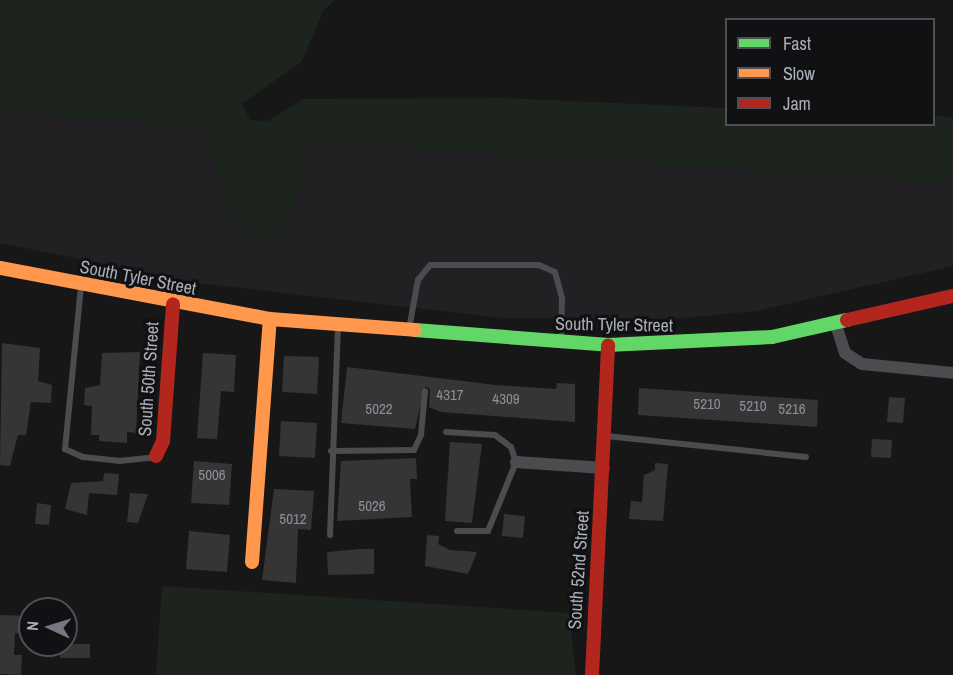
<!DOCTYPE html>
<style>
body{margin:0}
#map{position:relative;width:953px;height:675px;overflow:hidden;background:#171717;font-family:"Archivo Narrow",sans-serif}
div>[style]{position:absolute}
.built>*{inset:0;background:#212123}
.green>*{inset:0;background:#1d241e}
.building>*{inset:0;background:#353536}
.lane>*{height:6px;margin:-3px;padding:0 3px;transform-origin:3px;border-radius:3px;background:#4b4c50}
.street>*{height:12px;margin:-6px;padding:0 6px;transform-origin:6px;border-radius:6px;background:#4b4c50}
.fast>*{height:14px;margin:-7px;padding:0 7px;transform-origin:7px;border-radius:7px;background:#63d668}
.slow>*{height:14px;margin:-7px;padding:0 7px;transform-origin:7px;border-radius:7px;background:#ff974d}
.jam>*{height:14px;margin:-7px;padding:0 7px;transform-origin:7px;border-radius:7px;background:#b3261e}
span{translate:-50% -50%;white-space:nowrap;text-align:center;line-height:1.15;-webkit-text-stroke:6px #111113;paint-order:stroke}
.number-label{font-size:15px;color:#8b8f98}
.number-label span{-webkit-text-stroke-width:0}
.street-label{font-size:18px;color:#a8adb8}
.legend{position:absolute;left:725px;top:18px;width:210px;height:108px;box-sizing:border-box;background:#111113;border:2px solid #4d4f55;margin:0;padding:8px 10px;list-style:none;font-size:18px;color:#a8adb8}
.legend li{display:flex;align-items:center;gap:12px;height:30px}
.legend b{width:30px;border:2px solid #4d4f55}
.north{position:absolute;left:18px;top:597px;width:60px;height:60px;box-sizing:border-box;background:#111113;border:2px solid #4d4f55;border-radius:50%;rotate:274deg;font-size:16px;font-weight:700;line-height:24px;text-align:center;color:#a8adb8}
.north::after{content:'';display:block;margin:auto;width:21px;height:27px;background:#757880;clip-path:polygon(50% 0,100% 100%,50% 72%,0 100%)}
</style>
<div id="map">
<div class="built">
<div style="clip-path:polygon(0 112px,953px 171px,953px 266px,757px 311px,673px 319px,502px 318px,205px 284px,0 243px)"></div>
</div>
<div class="green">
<div style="clip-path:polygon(0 0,335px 0,323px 11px,302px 61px,242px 104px,250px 120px,268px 121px,303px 99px,505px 98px,726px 108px,726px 124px,934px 124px,934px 116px,953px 117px,953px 184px,309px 142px,293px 216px,284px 231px,258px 244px,229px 212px,207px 135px,187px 125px,0 113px)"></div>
<div style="clip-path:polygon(162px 586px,569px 613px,576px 675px,156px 675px)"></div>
</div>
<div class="building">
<div style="clip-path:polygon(2px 343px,40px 348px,38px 381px,52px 385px,51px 403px,31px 402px,26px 435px,18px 435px,10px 466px,0 465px)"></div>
<div style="clip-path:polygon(140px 352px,136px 433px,127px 432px,127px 443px,99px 441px,99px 435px,91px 435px,92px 406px,84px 405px,85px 388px,100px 385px,102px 353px)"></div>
<div style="clip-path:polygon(203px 353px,236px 355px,234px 392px,221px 391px,217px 439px,197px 438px)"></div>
<div style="clip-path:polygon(284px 356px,319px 357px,317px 394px,282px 392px)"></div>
<div style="clip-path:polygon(347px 367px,496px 385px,556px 389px,557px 383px,575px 384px,575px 422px,441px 412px,429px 407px,430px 389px,425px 386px,415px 429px,341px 423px)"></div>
<div style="clip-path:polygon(639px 388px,818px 400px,817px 427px,638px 415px)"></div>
<div style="clip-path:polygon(889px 397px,905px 398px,903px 423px,887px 422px)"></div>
<div style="clip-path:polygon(281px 421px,317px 423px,315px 458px,279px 456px)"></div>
<div style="clip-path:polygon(872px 439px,892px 440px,891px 458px,871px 457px)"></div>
<div style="clip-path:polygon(450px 442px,482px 444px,472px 523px,445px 521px)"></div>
<div style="clip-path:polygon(416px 458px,417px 479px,410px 479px,412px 517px,337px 521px,341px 461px)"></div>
<div style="clip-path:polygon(194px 461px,232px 464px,229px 505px,191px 503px)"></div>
<div style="clip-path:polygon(655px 463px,668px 464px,663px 521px,629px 519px,631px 501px,642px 502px,644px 475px,655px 470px)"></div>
<div style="clip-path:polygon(104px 473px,119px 474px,117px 495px,89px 493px,87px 515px,65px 509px,71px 483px,103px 481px)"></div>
<div style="clip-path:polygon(274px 489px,314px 491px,311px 530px,298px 529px,296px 583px,262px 580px)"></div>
<div style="clip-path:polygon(130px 493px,148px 494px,138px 523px,127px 522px)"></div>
<div style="clip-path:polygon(37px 503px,51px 505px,49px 525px,35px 524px)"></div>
<div style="clip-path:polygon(504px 514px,525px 516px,523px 538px,502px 536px)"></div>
<div style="clip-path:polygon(189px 531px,230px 535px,227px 572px,186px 569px)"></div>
<div style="clip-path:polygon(427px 535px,439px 536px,438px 544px,450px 550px,477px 552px,468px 574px,425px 566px)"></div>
<div style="clip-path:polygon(360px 549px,374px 549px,374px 574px,328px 575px,327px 552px)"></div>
<div style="clip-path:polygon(0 615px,30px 616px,30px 634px,15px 633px,14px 655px,22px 655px,21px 675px,0 674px)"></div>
<div style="clip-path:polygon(66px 644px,90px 644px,90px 658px,60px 658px,60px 645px)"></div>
</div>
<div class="lane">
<div style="left:81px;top:286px;width:164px;rotate:95.6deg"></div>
<div style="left:65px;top:449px;width:20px;rotate:24deg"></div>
<div style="left:83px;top:457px;width:36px;rotate:6deg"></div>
<div style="left:119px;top:461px;width:36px;rotate:-6deg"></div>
<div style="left:409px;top:329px;width:50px;rotate:-79.6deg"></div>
<div style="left:418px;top:280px;width:19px;rotate:-51deg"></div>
<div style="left:430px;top:265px;width:109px"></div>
<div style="left:539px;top:265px;width:17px;rotate:24deg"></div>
<div style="left:555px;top:272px;width:28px;rotate:75deg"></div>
<div style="left:562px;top:299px;width:42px;rotate:91.4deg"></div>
<div style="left:446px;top:432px;width:49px;rotate:3.5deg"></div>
<div style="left:495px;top:435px;width:20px;rotate:37deg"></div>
<div style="left:511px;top:447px;width:16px;rotate:72deg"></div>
<div style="left:516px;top:462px;width:74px;rotate:112.1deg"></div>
<div style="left:488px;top:531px;width:31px;rotate:180deg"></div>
<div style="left:606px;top:436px;width:201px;rotate:6deg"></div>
<div style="left:331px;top:451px;width:83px;rotate:-0.7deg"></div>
<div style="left:414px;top:450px;width:17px;rotate:-65deg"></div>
<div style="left:421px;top:435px;width:44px;rotate:-84.8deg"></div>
<div style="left:330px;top:535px;width:208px;rotate:-87.8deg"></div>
</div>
<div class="street">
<div style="left:836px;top:325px;width:29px;rotate:72deg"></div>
<div style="left:845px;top:353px;width:20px;rotate:33deg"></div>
<div style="left:862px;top:364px;width:91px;rotate:5.6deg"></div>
<div style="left:516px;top:462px;width:88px;rotate:3.9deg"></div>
</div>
<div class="fast">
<div style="left:415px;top:330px;width:194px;rotate:4.4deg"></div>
<div style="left:608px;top:345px;width:164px;rotate:-2.8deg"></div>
<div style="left:772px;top:337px;width:77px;rotate:-12.8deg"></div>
</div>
<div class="slow">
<div style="left:0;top:268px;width:275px;rotate:10.7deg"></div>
<div style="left:270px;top:319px;width:145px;rotate:4.3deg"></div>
<div style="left:252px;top:562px;width:244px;rotate:-85.8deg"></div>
</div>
<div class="jam">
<div style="left:847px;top:320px;width:109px;rotate:-12.8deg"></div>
<div style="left:156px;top:456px;width:17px;rotate:-65deg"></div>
<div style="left:163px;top:441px;width:137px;rotate:-85.8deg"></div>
<div style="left:592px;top:675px;width:330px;rotate:-87.2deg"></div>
</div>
<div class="number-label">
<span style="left:450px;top:395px">4317</span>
<span style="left:506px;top:399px">4309</span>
<span style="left:707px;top:404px">5210</span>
<span style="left:753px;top:406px">5210</span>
<span style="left:379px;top:409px">5022</span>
<span style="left:792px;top:409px">5216</span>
<span style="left:212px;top:475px">5006</span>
<span style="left:372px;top:506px">5026</span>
<span style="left:293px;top:519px">5012</span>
</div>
<div class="street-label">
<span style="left:138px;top:278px;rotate:11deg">South Tyler Street</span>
<span style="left:614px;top:325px;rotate:1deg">South Tyler Street</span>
<span style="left:149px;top:379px;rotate:-86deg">South 50th Street</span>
<span style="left:579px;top:570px;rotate:-86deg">South 52nd Street</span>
</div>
<ul class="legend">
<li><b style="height:8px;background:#63d668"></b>Fast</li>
<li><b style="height:8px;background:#ff974d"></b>Slow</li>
<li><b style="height:8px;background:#b3261e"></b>Jam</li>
</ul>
<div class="north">N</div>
</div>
